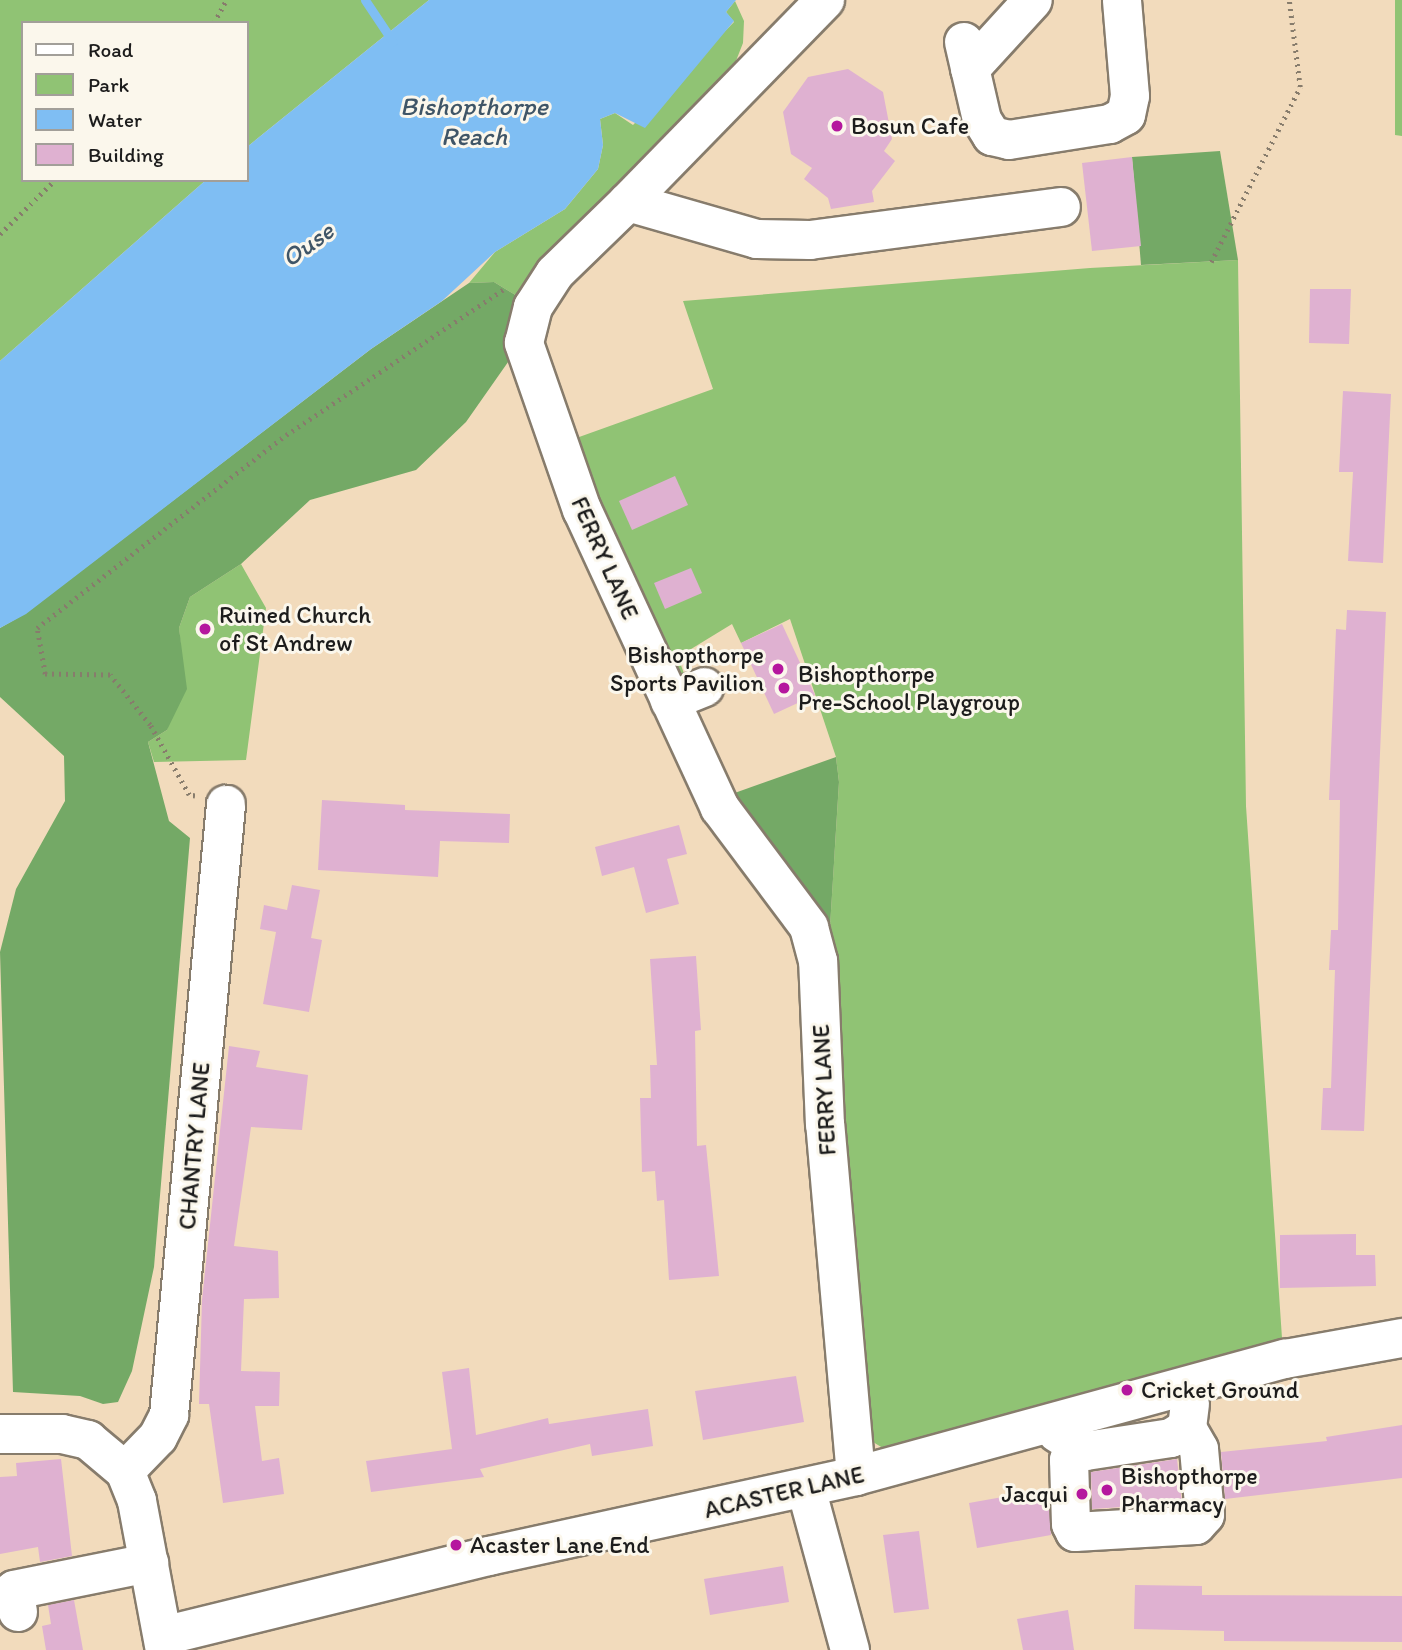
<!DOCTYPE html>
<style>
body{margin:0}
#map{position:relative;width:1402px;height:1650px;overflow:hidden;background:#f2dbbc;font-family:Itim,sans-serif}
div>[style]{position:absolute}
.green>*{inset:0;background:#90c374}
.forest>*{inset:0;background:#74a966}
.water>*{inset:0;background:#7fbef3}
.stream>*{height:9px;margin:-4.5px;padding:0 4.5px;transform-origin:4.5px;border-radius:4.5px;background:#7fbef3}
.building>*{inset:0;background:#dfb1d1}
.path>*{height:4.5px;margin-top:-2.25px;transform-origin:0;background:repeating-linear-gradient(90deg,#877c6c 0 2px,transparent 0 7px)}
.roads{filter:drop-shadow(2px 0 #877c6c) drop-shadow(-2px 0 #877c6c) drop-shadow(0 2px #877c6c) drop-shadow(0 -2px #877c6c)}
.minor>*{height:38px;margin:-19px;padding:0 19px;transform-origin:19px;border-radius:19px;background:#fff}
.dots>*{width:19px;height:19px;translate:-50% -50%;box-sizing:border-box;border:4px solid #fbf7ec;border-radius:50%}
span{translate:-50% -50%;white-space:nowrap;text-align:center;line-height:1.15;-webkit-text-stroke:6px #fbf7ec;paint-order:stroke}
.poi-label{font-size:24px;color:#1c1c1c}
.left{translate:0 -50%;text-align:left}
.right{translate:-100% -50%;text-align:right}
.street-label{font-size:24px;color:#1c1c1c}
.water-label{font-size:26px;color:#3f5567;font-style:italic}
.legend{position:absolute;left:21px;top:21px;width:228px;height:161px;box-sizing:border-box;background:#fbf7ec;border:2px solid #a29f99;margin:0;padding:9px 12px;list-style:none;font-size:21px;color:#1c1c1c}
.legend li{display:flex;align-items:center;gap:14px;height:35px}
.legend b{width:35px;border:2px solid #a29f99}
</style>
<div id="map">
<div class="green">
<div style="clip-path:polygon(0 0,429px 0,247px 147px,247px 23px,23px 23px,23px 180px,206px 180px,0 361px)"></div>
<div style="clip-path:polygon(1395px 0,1402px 0,1402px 136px,1395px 135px)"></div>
<div style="clip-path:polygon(735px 1px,744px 21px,743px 43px,732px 71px,527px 302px,494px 282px,469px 283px,495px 252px,565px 209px,598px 169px,603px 145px,600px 119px,615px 113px,633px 125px,734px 22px,726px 12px)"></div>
<div style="clip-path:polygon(1238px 260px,1246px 806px,1282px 1338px,886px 1450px,865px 1437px,830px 927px,839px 782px,836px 757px,790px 619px,741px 643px,732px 624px,678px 657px,686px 679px,677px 682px,568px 441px,713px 389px,683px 301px,1090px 268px)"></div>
<div style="clip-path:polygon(241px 564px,266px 608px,246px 760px,154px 762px,148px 742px,167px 730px,181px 649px,179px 628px,190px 597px)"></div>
</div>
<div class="forest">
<div style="clip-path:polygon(1220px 151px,1238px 260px,1141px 265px,1132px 157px)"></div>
<div style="clip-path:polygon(494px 282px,527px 302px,515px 352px,466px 422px,416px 470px,310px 500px,241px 564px,190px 597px,179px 628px,187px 689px,167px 730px,148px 742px,169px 821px,190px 838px,154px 1267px,132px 1371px,118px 1402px,103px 1404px,80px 1396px,13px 1392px,0 952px,16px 889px,65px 801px,64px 756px,0 697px,0 628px,26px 613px,371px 349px,469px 283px)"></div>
<div style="clip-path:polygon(836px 757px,839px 782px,830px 927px,729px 795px)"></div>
</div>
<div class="water">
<div style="clip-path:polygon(429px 0,736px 0,726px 12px,734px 21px,645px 128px,615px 113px,600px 119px,603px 145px,598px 169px,565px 209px,495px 252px,442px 301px,371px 349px,26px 614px,0 628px,0 361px,206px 180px,247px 180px,247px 147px)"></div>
</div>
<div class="stream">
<div style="left:365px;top:0;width:50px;rotate:56.3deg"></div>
</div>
<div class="building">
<div style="clip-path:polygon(848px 69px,883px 92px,892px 139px,884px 151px,895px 161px,872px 191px,874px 202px,831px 209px,828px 198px,804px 179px,812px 168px,791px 154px,783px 112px,808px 77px)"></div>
<div style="clip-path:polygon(1132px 157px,1141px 246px,1092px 251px,1082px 163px)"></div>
<div style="clip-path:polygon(1310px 289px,1351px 289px,1349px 344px,1309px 343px)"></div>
<div style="clip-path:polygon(1343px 391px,1391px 394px,1383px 563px,1348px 561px,1353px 472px,1339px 472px)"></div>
<div style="clip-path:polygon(675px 476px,688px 505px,632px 530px,619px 501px)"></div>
<div style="clip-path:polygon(691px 568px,702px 593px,665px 609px,654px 583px)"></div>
<div style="clip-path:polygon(1347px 610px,1386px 612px,1364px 1131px,1321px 1130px,1323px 1088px,1331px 1088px,1335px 970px,1329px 970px,1331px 930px,1338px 930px,1340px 800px,1329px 800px,1336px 629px,1346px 630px)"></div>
<div style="clip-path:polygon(782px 624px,815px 695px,774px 714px,741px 643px)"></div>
<div style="clip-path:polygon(322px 800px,405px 805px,405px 810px,510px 814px,509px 843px,440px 841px,438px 877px,318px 870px)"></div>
<div style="clip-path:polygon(679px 825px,687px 854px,667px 859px,679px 904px,646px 913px,634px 867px,602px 876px,595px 847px)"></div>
<div style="clip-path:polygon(292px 885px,320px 890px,311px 938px,322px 940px,309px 1012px,263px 1004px,276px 932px,260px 929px,264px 905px,287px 910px)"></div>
<div style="clip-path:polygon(696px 956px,701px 1030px,695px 1031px,697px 1146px,706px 1145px,719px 1276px,669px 1280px,664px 1200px,657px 1201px,655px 1171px,642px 1172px,640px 1098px,651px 1098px,650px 1065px,657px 1065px,650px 959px)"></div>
<div style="clip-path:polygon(229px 1046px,260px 1051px,256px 1067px,308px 1075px,302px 1130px,251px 1127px,234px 1246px,278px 1251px,279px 1298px,244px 1299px,241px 1371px,280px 1372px,279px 1406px,255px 1406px,262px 1461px,279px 1458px,284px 1494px,223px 1503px,209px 1404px,199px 1404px,202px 1300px)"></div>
<div style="clip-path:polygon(1356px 1234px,1356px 1255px,1375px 1255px,1376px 1286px,1280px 1288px,1280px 1235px)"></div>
<div style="clip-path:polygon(469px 1368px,476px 1435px,548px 1418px,549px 1424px,648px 1409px,653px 1446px,592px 1456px,590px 1444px,480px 1469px,484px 1477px,371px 1492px,366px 1461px,452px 1449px,442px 1372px)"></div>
<div style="clip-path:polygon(796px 1376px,804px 1422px,703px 1440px,695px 1391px)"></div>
<div style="clip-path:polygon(1402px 1425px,1402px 1478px,1225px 1499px,1221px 1452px,1327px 1441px,1326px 1437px)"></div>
<div style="clip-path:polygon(61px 1459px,72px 1556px,40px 1562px,38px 1547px,0 1554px,0 1477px,17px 1476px,16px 1463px)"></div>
<div style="clip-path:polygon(1177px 1459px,1182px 1503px,1092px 1509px,1091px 1472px)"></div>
<div style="clip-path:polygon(1048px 1489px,1051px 1535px,977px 1548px,969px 1503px)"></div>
<div style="clip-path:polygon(919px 1531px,929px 1609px,894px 1613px,883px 1535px)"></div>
<div style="clip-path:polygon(783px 1566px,789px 1602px,710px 1615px,704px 1579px)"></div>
<div style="clip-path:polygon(1135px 1585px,1202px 1586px,1202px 1595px,1402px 1596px,1402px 1642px,1224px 1641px,1224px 1631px,1134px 1629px)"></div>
<div style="clip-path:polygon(74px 1600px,83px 1650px,46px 1650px,42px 1626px,51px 1624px,48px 1605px)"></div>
<div style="clip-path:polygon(1068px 1610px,1074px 1650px,1023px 1650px,1017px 1619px)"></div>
</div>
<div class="path">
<div style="left:214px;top:23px;width:26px;rotate:-62deg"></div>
<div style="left:0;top:234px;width:77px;rotate:-44.5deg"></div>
<div style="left:1211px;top:262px;width:196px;rotate:-63deg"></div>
<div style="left:1300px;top:87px;width:88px;rotate:-97.2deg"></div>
<div style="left:195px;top:796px;width:6px;rotate:-171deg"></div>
<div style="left:189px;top:795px;width:80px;rotate:-119.1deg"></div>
<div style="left:150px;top:725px;width:64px;rotate:-128.7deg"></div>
<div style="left:110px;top:675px;width:65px;rotate:-179.1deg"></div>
<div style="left:45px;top:674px;width:47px;rotate:-99.9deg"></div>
<div style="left:37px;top:628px;width:315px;rotate:-37.8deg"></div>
<div style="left:286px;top:435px;width:261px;rotate:-33.8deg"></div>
</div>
<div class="roads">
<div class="minor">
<div style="left:964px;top:42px;width:80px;rotate:77deg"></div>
<div style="left:982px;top:120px;width:19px;rotate:58deg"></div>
<div style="left:992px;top:136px;width:17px;rotate:13deg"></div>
<div style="left:1009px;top:140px;width:102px;rotate:-9deg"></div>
<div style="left:1110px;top:124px;width:18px;rotate:-29deg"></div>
<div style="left:1126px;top:115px;width:19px;rotate:-78deg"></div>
<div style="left:1130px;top:96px;width:96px;rotate:-94.8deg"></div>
<div style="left:970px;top:69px;width:93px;rotate:-47.6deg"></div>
<div style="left:628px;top:202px;width:282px;rotate:-45.7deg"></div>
<div style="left:670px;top:701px;width:37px;rotate:-22deg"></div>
<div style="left:1057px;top:1433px;width:34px;rotate:32deg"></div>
<div style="left:1086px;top:1451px;width:86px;rotate:-8.7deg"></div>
<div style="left:1171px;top:1438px;width:19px;rotate:-32deg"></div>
<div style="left:1187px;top:1428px;width:24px;rotate:-83deg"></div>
<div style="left:0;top:1434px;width:62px"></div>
<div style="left:62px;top:1434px;width:27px;rotate:13deg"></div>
<div style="left:88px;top:1440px;width:48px;rotate:40deg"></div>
<div style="left:125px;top:1471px;width:32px;rotate:68deg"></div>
<div style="left:137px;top:1501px;width:152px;rotate:79.4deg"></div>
<div style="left:1076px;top:1448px;width:14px;rotate:120deg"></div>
<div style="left:1069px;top:1460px;width:64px;rotate:88.2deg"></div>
<div style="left:1071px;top:1524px;width:9px;rotate:63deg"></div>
<div style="left:1075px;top:1532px;width:121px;rotate:-3.3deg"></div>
<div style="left:1196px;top:1525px;width:13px;rotate:-48deg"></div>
<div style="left:1205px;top:1515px;width:66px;rotate:-95.2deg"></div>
<div style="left:1199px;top:1449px;width:24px;rotate:-120deg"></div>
<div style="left:125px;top:1471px;width:47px;rotate:-45.9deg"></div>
<div style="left:158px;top:1437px;width:25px;rotate:-63deg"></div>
<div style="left:169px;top:1415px;width:613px;rotate:-84.66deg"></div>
<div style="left:856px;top:1476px;width:352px;rotate:-95deg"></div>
<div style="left:825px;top:1125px;width:164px;rotate:-92.4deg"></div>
<div style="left:818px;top:961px;width:35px;rotate:-105deg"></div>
<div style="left:809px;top:927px;width:149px;rotate:-126.8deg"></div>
<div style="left:720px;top:808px;width:328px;rotate:-114.8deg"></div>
<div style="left:582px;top:510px;width:177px;rotate:-109.2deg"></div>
<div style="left:524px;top:343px;width:37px;rotate:-76deg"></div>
<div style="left:533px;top:307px;width:40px;rotate:-57.1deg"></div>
<div style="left:555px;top:273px;width:102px;rotate:-44.2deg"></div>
<div style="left:628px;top:202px;width:134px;rotate:16deg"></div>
<div style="left:757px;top:239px;width:53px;rotate:1.1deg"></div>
<div style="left:810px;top:240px;width:253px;rotate:-7.5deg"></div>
<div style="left:806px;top:1488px;width:168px;rotate:74.8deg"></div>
<div style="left:18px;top:1612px;width:22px;rotate:-100deg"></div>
<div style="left:14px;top:1590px;width:138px;rotate:-11.3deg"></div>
<div style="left:163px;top:1636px;width:336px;rotate:-13.8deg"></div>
<div style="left:489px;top:1556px;width:376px;rotate:-12.3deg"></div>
<div style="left:856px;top:1476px;width:445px;rotate:-15.3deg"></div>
<div style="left:1285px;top:1359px;width:119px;rotate:-10.2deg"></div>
</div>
</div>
<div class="dots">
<div style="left:837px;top:126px;background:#b5179e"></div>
<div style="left:205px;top:629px;background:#b5179e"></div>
<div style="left:778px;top:669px;background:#b5179e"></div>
<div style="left:784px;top:688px;background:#b5179e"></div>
<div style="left:1127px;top:1390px;background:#b5179e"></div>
<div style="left:1107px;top:1490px;background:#b5179e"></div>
<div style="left:1082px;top:1494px;background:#b5179e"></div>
<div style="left:456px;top:1545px;background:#b5179e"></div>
</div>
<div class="poi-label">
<span class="left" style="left:851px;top:126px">Bosun Cafe</span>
<span class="left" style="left:219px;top:629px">Ruined Church<br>of St Andrew</span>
<span class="right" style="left:764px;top:669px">Bishopthorpe<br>Sports Pavilion</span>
<span class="left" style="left:798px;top:688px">Bishopthorpe<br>Pre-School Playgroup</span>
<span class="left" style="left:1141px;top:1390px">Cricket Ground</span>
<span class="left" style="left:1121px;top:1490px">Bishopthorpe<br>Pharmacy</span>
<span class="right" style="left:1068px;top:1494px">Jacqui</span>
<span class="left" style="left:470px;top:1545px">Acaster Lane End</span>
</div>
<div class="street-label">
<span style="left:605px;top:558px;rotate:66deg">FERRY LANE</span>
<span style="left:824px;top:1090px;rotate:-93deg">FERRY LANE</span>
<span style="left:194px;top:1146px;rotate:-85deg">CHANTRY LANE</span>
<span style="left:784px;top:1492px;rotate:-13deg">ACASTER LANE</span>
</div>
<div class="water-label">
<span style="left:474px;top:122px">Bishopthorpe<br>Reach</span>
<span style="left:308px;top:245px;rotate:-36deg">Ouse</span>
</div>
<ul class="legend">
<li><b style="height:9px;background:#fff"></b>Road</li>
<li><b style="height:19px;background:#90c374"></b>Park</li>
<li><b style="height:19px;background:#7fbef3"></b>Water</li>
<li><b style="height:19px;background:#dfb1d1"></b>Building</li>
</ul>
</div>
